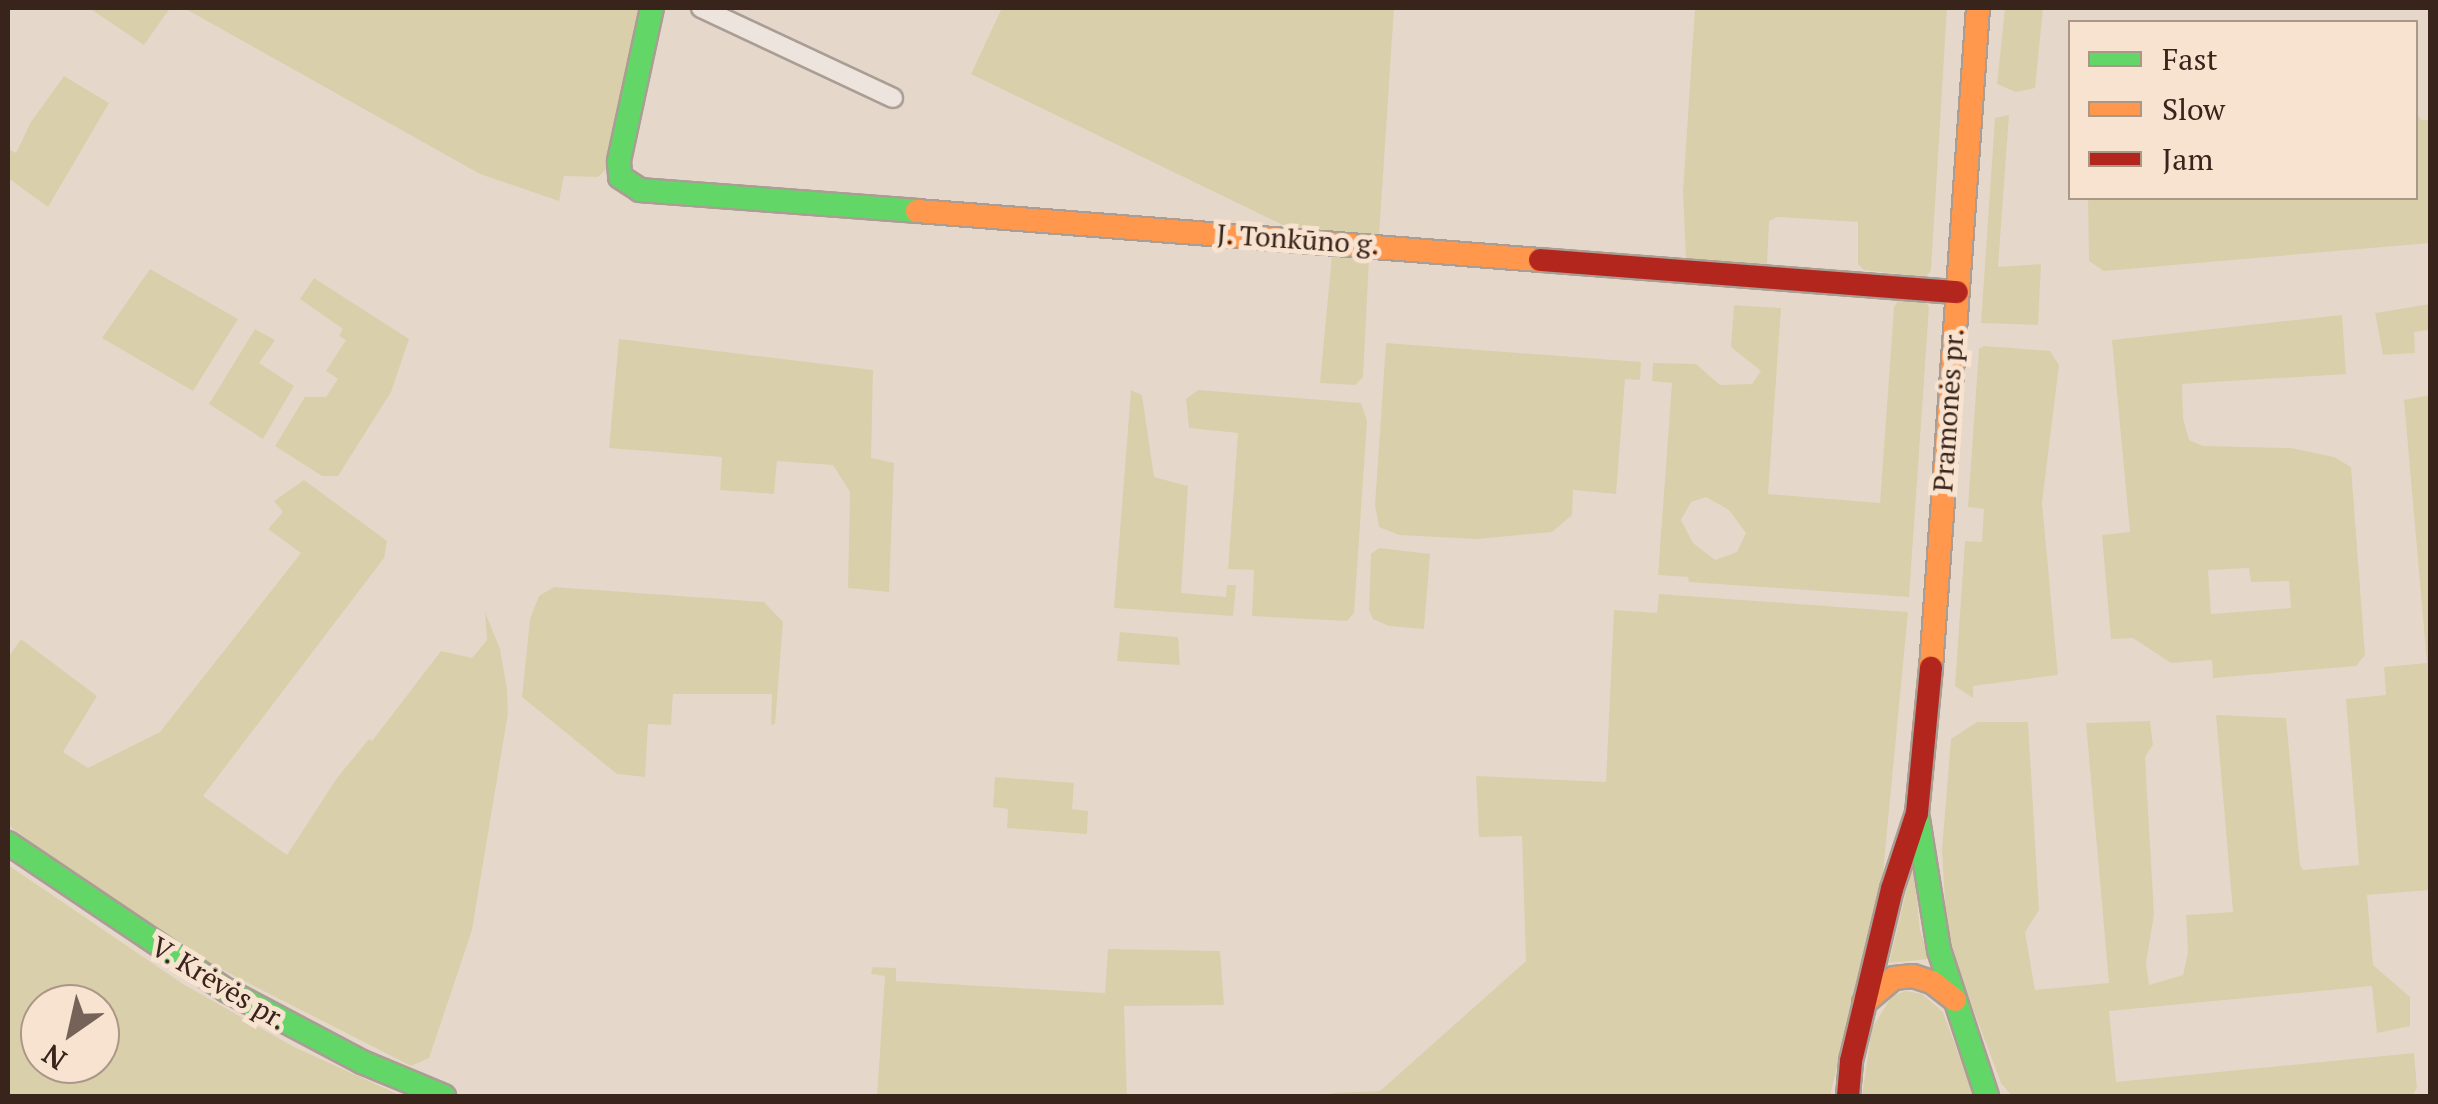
<!DOCTYPE html>
<meta charset="utf-8">
<style>
body{margin:0}
#map{position:relative;width:2438px;height:1104px;overflow:hidden;background:#e5d8ca;font-family:"PT Serif",serif}
div>[style]{position:absolute}
.green>*{inset:0;background:#d9d0ab}
.roads{filter:drop-shadow(2px 0 #aa9d94) drop-shadow(-2px 0 #aa9d94) drop-shadow(0 2px #aa9d94) drop-shadow(0 -2px #aa9d94)}
.street>*{height:18px;margin:-9px;padding:0 9px;transform-origin:9px;border-radius:9px;background:#ede5dd}
.fast>*{height:22px;margin:-11px;padding:0 11px;transform-origin:11px;border-radius:11px;background:#63d668}
.slow>*{height:22px;margin:-11px;padding:0 11px;transform-origin:11px;border-radius:11px;background:#ff974d}
.jam>*{height:22px;margin:-11px;padding:0 11px;transform-origin:11px;border-radius:11px;background:#b3261e}
span{translate:-50% -50%;white-space:nowrap;text-align:center;line-height:1.15;-webkit-text-stroke:10px #f7e3cf;paint-order:stroke}
.street-label{font-size:28px;color:#39241c}
.frame{position:absolute;inset:0;border:10px solid #39241c;pointer-events:none}
.legend{position:absolute;left:2068px;top:20px;width:350px;height:180px;box-sizing:border-box;background:#f7e3cf;border:2px solid #ab9787;margin:0;padding:12px 18px;list-style:none;font-size:30px;color:#39241c}
.legend li{display:flex;align-items:center;gap:20px;height:50px}
.legend b{width:50px;border:2px solid #ab9787}
.north{position:absolute;left:20px;top:984px;width:100px;height:100px;box-sizing:border-box;background:#f7e3cf;border:2px solid #ab9787;border-radius:50%;rotate:214deg;font-size:28px;font-weight:700;line-height:40px;text-align:center;color:#39241c}
.north::after{content:'';display:block;margin:auto;width:35px;height:45px;background:#756359;clip-path:polygon(50% 0,100% 100%,50% 72%,0 100%)}
</style>
<div id="map">
<div class="green">
<div style="clip-path:polygon(89px 8px,170px 8px,144px 45px)"></div>
<div style="clip-path:polygon(184px 8px,640px 8px,606px 169px,598px 177px,564px 176px,559px 201px,480px 174px)"></div>
<div style="clip-path:polygon(1002px 8px,1394px 8px,1379px 236px,1287px 227px,971px 74px)"></div>
<div style="clip-path:polygon(1695px 8px,1947px 8px,1931px 270px,1926px 277px,1864px 270px,1858px 264px,1858px 222px,1777px 217px,1769px 221px,1767px 266px,1686px 260px,1683px 191px)"></div>
<div style="clip-path:polygon(2005px 8px,2043px 8px,2035px 88px,2016px 92px,1997px 84px)"></div>
<div style="clip-path:polygon(64px 76px,109px 103px,48px 207px,8px 178px,8px 149px,16px 153px,31px 122px)"></div>
<div style="clip-path:polygon(2416px 112px,2421px 120px,2430px 120px,2430px 243px,2104px 271px,2089px 261px,2088px 198px,2416px 198px)"></div>
<div style="clip-path:polygon(2009px 115px,1998px 267px,2041px 264px,2038px 325px,1981px 323px,1995px 118px)"></div>
<div style="clip-path:polygon(1332px 255px,1369px 259px,1363px 377px,1355px 385px,1320px 383px)"></div>
<div style="clip-path:polygon(150px 269px,238px 319px,193px 391px,102px 338px)"></div>
<div style="clip-path:polygon(314px 278px,409px 339px,391px 392px,338px 476px,322px 476px,275px 446px,305px 397px,326px 397px,338px 379px,326px 371px,346px 340px,339px 336px,343px 329px,300px 299px)"></div>
<div style="clip-path:polygon(evenodd,1899px 299px,1925px 301px,1929px 307px,1909px 597px,1689px 582px,1688px 577px,1658px 575px,1672px 383px,1652px 381px,1653px 363px,1696px 364px,1720px 385px,1752px 384px,1761px 371px,1731px 347px,1734px 305px,1781px 308px,1768px 494px,1880px 503px,1894px 307px,1899px 299px,1706px 497px,1729px 510px,1746px 533px,1737px 552px,1715px 560px,1693px 543px,1681px 520px,1691px 502px,1706px 497px)"></div>
<div style="clip-path:polygon(2430px 304px,2430px 330px,2414px 332px,2415px 353px,2383px 355px,2375px 313px)"></div>
<div style="clip-path:polygon(evenodd,2342px 315px,2346px 374px,2182px 384px,2183px 418px,2189px 440px,2203px 446px,2291px 448px,2334px 457px,2351px 467px,2365px 655px,2356px 666px,2213px 678px,2212px 660px,2171px 663px,2133px 638px,2111px 639px,2102px 535px,2130px 532px,2112px 340px,2342px 315px,2249px 568px,2251px 582px,2289px 581px,2291px 608px,2211px 614px,2208px 570px,2249px 568px)"></div>
<div style="clip-path:polygon(255px 329px,275px 340px,259px 363px,294px 386px,263px 439px,209px 404px)"></div>
<div style="clip-path:polygon(619px 339px,873px 370px,871px 458px,894px 463px,889px 592px,848px 588px,850px 492px,833px 465px,777px 461px,774px 494px,720px 490px,722px 457px,609px 448px)"></div>
<div style="clip-path:polygon(1386px 343px,1641px 362px,1640px 380px,1625px 379px,1616px 494px,1573px 490px,1572px 515px,1552px 532px,1476px 539px,1399px 535px,1379px 527px,1375px 505px)"></div>
<div style="clip-path:polygon(1984px 346px,2050px 351px,2059px 365px,2042px 503px,2058px 675px,1973px 686px,1973px 698px,1955px 686px,1965px 541px,1982px 542px,1984px 509px,1968px 507px,1979px 349px)"></div>
<div style="clip-path:polygon(1131px 390px,1142px 395px,1154px 477px,1188px 486px,1181px 593px,1226px 597px,1227px 585px,1236px 585px,1233px 616px,1114px 608px)"></div>
<div style="clip-path:polygon(1198px 390px,1361px 403px,1367px 421px,1354px 613px,1347px 621px,1252px 616px,1254px 570px,1228px 569px,1238px 433px,1189px 428px,1186px 399px)"></div>
<div style="clip-path:polygon(2430px 395px,2430px 890px,2367px 895px,2373px 965px,2410px 997px,2410px 1026px,2377px 1033px,2372px 986px,2109px 1011px,2116px 1082px,2414px 1053px,2417px 1088px,2412px 1096px,2012px 1096px,2001px 1083px,1958px 969px,1946px 920px,1942px 850px,1951px 739px,1977px 722px,2028px 722px,2039px 910px,2025px 932px,2035px 990px,2109px 983px,2086px 723px,2150px 721px,2153px 745px,2145px 757px,2154px 915px,2146px 963px,2149px 985px,2183px 975px,2188px 953px,2186px 915px,2233px 912px,2216px 715px,2286px 718px,2300px 865px,2303px 870px,2359px 865px,2346px 699px,2386px 695px,2384px 667px,2427px 663px,2404px 400px)"></div>
<div style="clip-path:polygon(304px 480px,387px 541px,384px 558px,203px 796px,287px 855px,337px 778px,369px 739px,372px 741px,441px 651px,472px 658px,487px 640px,485px 612px,500px 649px,507px 689px,508px 713px,472px 930px,429px 1058px,411px 1066px,211px 964px,129px 913px,8px 825px,8px 658px,21px 639px,97px 696px,63px 752px,88px 768px,160px 732px,301px 553px,268px 529px,283px 512px,274px 501px)"></div>
<div style="clip-path:polygon(1379px 548px,1430px 554px,1424px 629px,1389px 626px,1373px 619px,1369px 610px,1371px 554px)"></div>
<div style="clip-path:polygon(554px 587px,764px 602px,783px 622px,775px 724px,771px 725px,772px 694px,673px 694px,671px 725px,648px 724px,645px 777px,617px 774px,522px 697px,530px 619px,539px 596px)"></div>
<div style="clip-path:polygon(1659px 594px,1908px 612px,1883px 873px,1830px 1096px,1331px 1096px,1331px 1093px,1380px 1091px,1526px 961px,1522px 836px,1479px 837px,1476px 776px,1606px 782px,1614px 610px,1657px 613px)"></div>
<div style="clip-path:polygon(1120px 632px,1178px 637px,1180px 665px,1117px 661px)"></div>
<div style="clip-path:polygon(995px 777px,1074px 783px,1072px 809px,1088px 811px,1087px 834px,1007px 828px,1008px 809px,993px 807px)"></div>
<div style="clip-path:polygon(1913px 863px,1920px 930px,1929px 959px,1889px 963px)"></div>
<div style="clip-path:polygon(evenodd,8px 865px,183px 984px,294px 1047px,402px 1096px,8px 1096px,8px 865px,40px 1004px,100px 1004px,100px 1064px,40px 1064px,40px 1004px)"></div>
<div style="clip-path:polygon(1108px 949px,1220px 951px,1224px 1005px,1124px 1006px,1127px 1096px,877px 1096px,885px 976px,871px 974px,873px 967px,896px 968px,896px 981px,1105px 993px)"></div>
<div style="clip-path:polygon(1906px 991px,1922px 994px,1943px 1012px,1974px 1096px,1862px 1096px,1872px 1028px,1892px 996px)"></div>
</div>
<div class="roads">
<div class="street">
<div style="left:701px;top:8px;width:212px;rotate:25.1deg"></div>
</div>
<div class="fast">
<div style="left:652px;top:8px;width:157px;rotate:102.2deg"></div>
<div style="left:619px;top:161px;width:16px;rotate:86deg"></div>
<div style="left:620px;top:177px;width:24px;rotate:33deg"></div>
<div style="left:640px;top:190px;width:278px;rotate:4.3deg"></div>
<div style="left:1918px;top:819px;width:133px;rotate:80.9deg"></div>
<div style="left:1939px;top:950px;width:154px;rotate:71.8deg"></div>
<div style="left:8px;top:843px;width:263px;rotate:34deg"></div>
<div style="left:226px;top:990px;width:154px;rotate:27.9deg"></div>
<div style="left:362px;top:1062px;width:89px;rotate:22.5deg"></div>
</div>
<div class="slow">
<div style="left:917px;top:211px;width:625px;rotate:4.5deg"></div>
<div style="left:1931px;top:668px;width:662px;rotate:-85.93deg"></div>
<div style="left:1864px;top:1003px;width:39px;rotate:-40deg"></div>
<div style="left:1894px;top:978px;width:19px;rotate:-6deg"></div>
<div style="left:1913px;top:976px;width:20px;rotate:18deg"></div>
<div style="left:1932px;top:982px;width:29px;rotate:38deg"></div>
</div>
<div class="jam">
<div style="left:1540px;top:260px;width:418px;rotate:4.4deg"></div>
<div style="left:1848px;top:1096px;width:35px;rotate:-85deg"></div>
<div style="left:1851px;top:1061px;width:177px;rotate:-76.6deg"></div>
<div style="left:1892px;top:889px;width:80px;rotate:-71.8deg"></div>
<div style="left:1917px;top:813px;width:146px;rotate:-84.5deg"></div>
</div>
</div>
<div class="street-label">
<span style="left:1298px;top:239px;rotate:4deg">J. Tonkūno g.</span>
<span style="left:1948px;top:410px;rotate:-86deg">Pramonės pr.</span>
<span style="left:219px;top:983px;rotate:31deg">V. Krėvės pr.</span>
</div>
<div class="frame"></div>
<ul class="legend">
<li><b style="height:12px;background:#63d668"></b>Fast</li>
<li><b style="height:12px;background:#ff974d"></b>Slow</li>
<li><b style="height:12px;background:#b3261e"></b>Jam</li>
</ul>
<div class="north">N</div>
</div>
